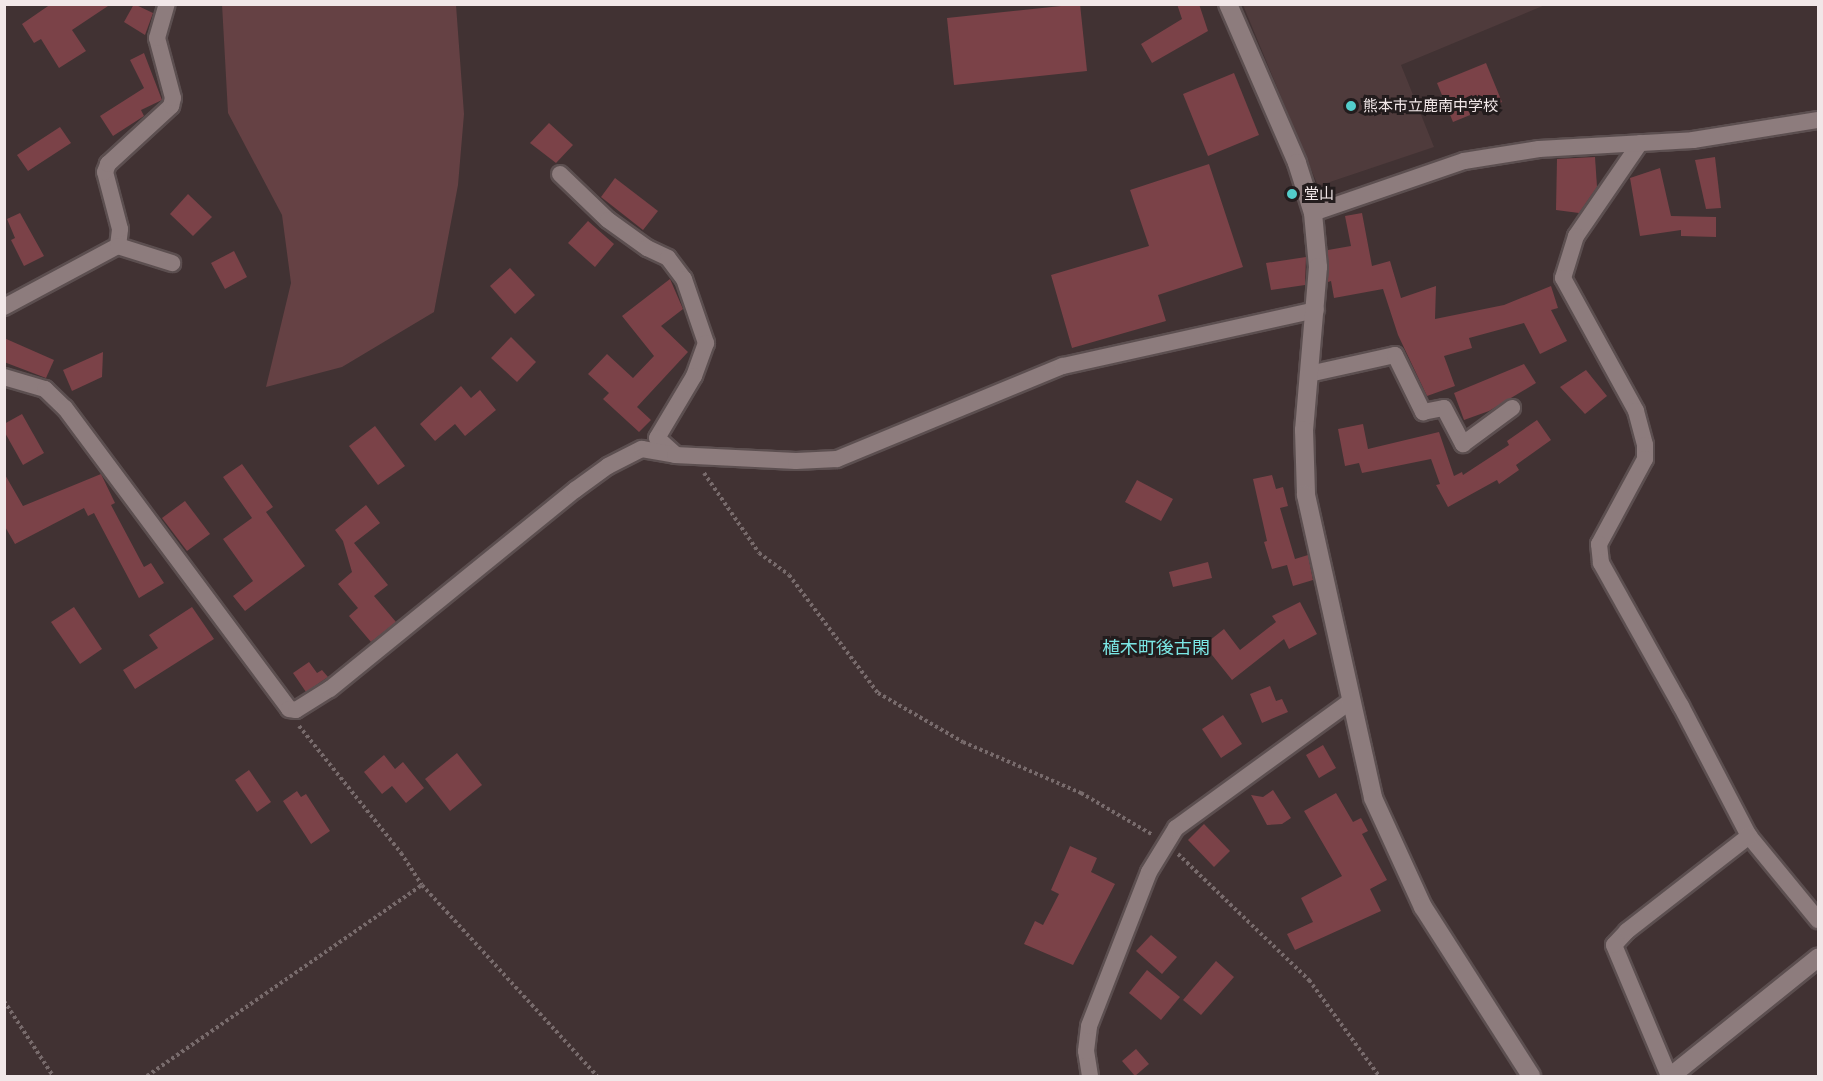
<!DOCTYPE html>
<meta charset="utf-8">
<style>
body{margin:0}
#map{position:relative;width:1823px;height:1081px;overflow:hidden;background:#413233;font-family:Merriweather,"Noto Sans JP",serif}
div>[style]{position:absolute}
.built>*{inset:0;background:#4f3b3c}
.green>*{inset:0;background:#654144}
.building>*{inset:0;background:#7b4248}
.path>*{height:4px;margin-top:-2px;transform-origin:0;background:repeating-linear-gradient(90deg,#786b6c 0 3px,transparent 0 6px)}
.roads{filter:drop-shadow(2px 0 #5c4f50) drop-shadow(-2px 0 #5c4f50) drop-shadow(0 2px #5c4f50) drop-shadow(0 -2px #5c4f50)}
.minor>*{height:16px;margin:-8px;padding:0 8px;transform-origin:8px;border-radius:8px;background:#8d7c7d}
.tertiary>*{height:18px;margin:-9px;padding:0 9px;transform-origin:9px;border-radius:9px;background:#8d7c7d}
.dots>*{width:16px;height:16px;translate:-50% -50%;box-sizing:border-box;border:3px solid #231c1d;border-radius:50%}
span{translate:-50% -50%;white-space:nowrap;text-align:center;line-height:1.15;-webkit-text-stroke:6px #231c1d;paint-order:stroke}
.poi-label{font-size:15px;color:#f1e7e8}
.left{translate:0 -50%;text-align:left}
.quarter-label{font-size:18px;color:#7be7e5}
.frame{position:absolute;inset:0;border:6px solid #f1e7e8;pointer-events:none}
</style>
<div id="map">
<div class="built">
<div style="clip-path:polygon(1243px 5px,1545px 5px,1401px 65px,1434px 147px,1318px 186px)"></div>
</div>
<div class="green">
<div style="clip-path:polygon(222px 4px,456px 5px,464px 114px,458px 185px,434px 312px,342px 367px,266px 387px,291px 283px,282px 215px,228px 113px)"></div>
</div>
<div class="building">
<div style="clip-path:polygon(51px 4px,111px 4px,72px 30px,86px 51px,59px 68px,41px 39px,34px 43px,22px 24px)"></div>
<div style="clip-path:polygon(134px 4px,153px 13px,145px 35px,124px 22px)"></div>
<div style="clip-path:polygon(1080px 4px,1087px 71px,954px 85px,947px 18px)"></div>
<div style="clip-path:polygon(1177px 4px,1199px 4px,1208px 31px,1152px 63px,1141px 44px,1182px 19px)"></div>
<div style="clip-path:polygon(144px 53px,162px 100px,141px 110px,144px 116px,113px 136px,100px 116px,144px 88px,130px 60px)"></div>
<div style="clip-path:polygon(1486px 63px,1502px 102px,1453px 122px,1437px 83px)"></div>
<div style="clip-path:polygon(1234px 73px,1259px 135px,1208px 156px,1183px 94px)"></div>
<div style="clip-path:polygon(549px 123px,573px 145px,556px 163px,530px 143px)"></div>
<div style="clip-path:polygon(60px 127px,71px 143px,28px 171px,17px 155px)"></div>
<div style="clip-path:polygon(1595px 157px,1597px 187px,1579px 213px,1556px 210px,1557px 159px)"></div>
<div style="clip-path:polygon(1715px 157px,1721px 208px,1706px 209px,1695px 160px)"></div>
<div style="clip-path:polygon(1209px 164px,1243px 267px,1158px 295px,1166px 321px,1072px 348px,1051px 275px,1149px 246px,1130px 190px)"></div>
<div style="clip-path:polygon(1660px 168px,1671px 216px,1716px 217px,1716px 237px,1681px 236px,1681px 230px,1640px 236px,1630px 178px)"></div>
<div style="clip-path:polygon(615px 178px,658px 211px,643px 230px,601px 197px)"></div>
<div style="clip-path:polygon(188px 194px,212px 217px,193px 236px,170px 214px)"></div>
<div style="clip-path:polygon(20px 213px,44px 256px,24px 266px,11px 240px,15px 238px,7px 219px)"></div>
<div style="clip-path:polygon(1362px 213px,1372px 266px,1390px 261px,1401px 298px,1436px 286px,1435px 319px,1504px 305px,1551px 286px,1558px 308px,1551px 310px,1567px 341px,1540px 354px,1524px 323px,1469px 338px,1472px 348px,1444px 356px,1455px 386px,1427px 396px,1398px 335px,1383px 289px,1334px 298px,1331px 281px,1328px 282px,1328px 250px,1351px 246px,1345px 216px)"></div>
<div style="clip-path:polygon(588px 221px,614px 244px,595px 267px,568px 243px)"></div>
<div style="clip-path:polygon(234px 251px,247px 277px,225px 289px,211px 263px)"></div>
<div style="clip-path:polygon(1306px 257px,1305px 285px,1271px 290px,1266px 263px)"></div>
<div style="clip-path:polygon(510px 268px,535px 295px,515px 314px,490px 286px)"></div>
<div style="clip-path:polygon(670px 279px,683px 309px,661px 326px,688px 352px,637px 407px,651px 420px,639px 432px,603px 399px,609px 393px,588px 374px,607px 354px,633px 378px,654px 356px,622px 316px)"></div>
<div style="clip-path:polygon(511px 337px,536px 362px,517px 382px,491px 358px)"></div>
<div style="clip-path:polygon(4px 338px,54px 360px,46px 378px,4px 362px)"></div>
<div style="clip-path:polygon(103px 352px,102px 377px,72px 391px,63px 370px)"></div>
<div style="clip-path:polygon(1524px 364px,1536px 383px,1489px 411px,1464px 420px,1454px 393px)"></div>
<div style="clip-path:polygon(1586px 370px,1607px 396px,1585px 414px,1560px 387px)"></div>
<div style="clip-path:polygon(461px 386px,471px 398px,480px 390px,496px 410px,465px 436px,455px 424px,435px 441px,420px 424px)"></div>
<div style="clip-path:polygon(22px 414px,44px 453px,23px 465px,4px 431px,4px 424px)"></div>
<div style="clip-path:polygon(1537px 420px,1551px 440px,1516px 465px,1519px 470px,1499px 484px,1497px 480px,1448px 507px,1436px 485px,1440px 484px,1431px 459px,1362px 473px,1359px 463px,1345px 466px,1338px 429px,1363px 424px,1368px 449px,1439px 432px,1454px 476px,1462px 472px,1463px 475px,1509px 445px,1507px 441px)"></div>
<div style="clip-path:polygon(375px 426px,405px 466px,378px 485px,349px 446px)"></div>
<div style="clip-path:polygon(242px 464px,273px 507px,266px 512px,305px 566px,245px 611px,233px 596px,253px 581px,223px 539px,252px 518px,223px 477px)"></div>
<div style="clip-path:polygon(4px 473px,23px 506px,101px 474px,115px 503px,111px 505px,144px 567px,151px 563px,164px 583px,139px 598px,94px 513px,88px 516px,84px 508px,15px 544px,4px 525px)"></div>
<div style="clip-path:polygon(1272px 475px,1276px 489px,1283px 487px,1288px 506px,1280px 508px,1295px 559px,1308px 555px,1313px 580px,1293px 586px,1287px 565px,1272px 569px,1264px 542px,1267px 541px,1253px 479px)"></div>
<div style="clip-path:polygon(1137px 480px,1173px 499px,1161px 521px,1125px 502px)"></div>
<div style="clip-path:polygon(185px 501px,210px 534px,187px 551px,162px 518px)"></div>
<div style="clip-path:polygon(366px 505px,380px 523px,354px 543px,388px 585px,374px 596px,396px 622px,371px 642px,349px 616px,358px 608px,338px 584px,352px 572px,343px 541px,335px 530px)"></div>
<div style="clip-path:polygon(1208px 562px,1212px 578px,1173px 587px,1169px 572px)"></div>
<div style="clip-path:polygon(1300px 602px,1317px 634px,1289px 649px,1284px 639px,1232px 680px,1204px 645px,1224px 629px,1240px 650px,1276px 622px,1272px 616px)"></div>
<div style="clip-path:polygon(74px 607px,102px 649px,80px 664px,51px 622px)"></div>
<div style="clip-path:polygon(192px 607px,214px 639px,135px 689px,123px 670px,158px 648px,149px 635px)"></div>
<div style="clip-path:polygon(309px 662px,317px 673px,322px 670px,328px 677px,306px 692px,293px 673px)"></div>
<div style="clip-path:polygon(1270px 686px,1276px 701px,1282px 699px,1288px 712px,1262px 723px,1250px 694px)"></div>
<div style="clip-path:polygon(1223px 715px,1242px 744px,1221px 758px,1202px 729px)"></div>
<div style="clip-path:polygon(1323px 745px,1336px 768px,1319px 778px,1306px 755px)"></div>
<div style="clip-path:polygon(457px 753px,482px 785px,450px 811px,425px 779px)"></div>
<div style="clip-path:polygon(384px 755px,395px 769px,403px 762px,424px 788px,406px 803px,392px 786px,382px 794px,364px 772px)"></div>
<div style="clip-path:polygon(249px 770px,271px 802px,257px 812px,235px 780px)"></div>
<div style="clip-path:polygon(1273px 790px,1291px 818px,1282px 824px,1267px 825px,1251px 795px,1263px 797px)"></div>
<div style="clip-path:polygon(297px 791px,301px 797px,306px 794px,330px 831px,311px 844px,283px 801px)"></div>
<div style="clip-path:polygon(1336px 793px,1353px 822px,1361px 818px,1368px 831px,1362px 834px,1387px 880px,1370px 889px,1381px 911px,1295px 950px,1287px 934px,1313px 922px,1301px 898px,1342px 876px,1304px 811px)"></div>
<div style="clip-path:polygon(1204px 824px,1230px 851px,1214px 867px,1188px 840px)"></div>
<div style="clip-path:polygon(1070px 846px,1097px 858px,1091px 872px,1115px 884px,1073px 965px,1024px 944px,1035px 921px,1043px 925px,1059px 894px,1051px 890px)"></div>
<div style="clip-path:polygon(1151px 935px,1177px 957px,1162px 974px,1136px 951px)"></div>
<div style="clip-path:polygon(1216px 961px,1234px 977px,1201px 1015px,1183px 1000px)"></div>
<div style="clip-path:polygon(1147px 970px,1180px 997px,1161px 1020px,1129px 993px)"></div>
<div style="clip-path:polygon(1136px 1049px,1149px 1064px,1135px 1076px,1122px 1061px)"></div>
</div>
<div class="path">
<div style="left:704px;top:473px;width:97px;rotate:55.5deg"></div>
<div style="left:759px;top:553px;width:37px;rotate:36deg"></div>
<div style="left:789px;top:575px;width:148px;rotate:53deg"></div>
<div style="left:878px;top:693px;width:98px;rotate:30deg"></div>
<div style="left:963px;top:742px;width:129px;rotate:23.4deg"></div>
<div style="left:1081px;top:793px;width:83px;rotate:30.3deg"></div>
<div style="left:299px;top:726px;width:163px;rotate:51.2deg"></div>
<div style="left:401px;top:853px;width:38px;rotate:57deg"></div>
<div style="left:422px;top:885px;width:259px;rotate:47.5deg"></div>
<div style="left:1178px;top:854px;width:182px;rotate:43.9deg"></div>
<div style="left:1309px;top:980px;width:119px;rotate:53.9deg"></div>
<div style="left:4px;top:1001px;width:90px;rotate:56.8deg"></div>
<div style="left:147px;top:1076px;width:335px;rotate:-34.8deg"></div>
</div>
<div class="roads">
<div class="minor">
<div style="left:1640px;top:143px;width:113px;rotate:124.5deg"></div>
<div style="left:1576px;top:236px;width:44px;rotate:107.2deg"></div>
<div style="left:1563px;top:278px;width:152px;rotate:61.2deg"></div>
<div style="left:1636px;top:411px;width:35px;rotate:75deg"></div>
<div style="left:1645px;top:445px;width:14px;rotate:90deg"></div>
<div style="left:1645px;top:459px;width:97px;rotate:118.4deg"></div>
<div style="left:1599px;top:544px;width:19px;rotate:84deg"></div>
<div style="left:1601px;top:563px;width:164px;rotate:60.8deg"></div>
<div style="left:1681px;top:706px;width:147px;rotate:62.4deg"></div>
<div style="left:1749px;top:836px;width:109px;rotate:50.6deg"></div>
<div style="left:560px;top:174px;width:66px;rotate:43.8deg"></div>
<div style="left:608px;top:220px;width:48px;rotate:35.7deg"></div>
<div style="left:647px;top:248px;width:23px;rotate:25deg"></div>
<div style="left:668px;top:258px;width:26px;rotate:53deg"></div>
<div style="left:684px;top:279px;width:68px;rotate:71deg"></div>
<div style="left:706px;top:343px;width:35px;rotate:110deg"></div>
<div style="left:694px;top:376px;width:72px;rotate:120.8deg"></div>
<div style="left:657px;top:438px;width:24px;rotate:42deg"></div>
<div style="left:1313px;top:213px;width:160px;rotate:-19deg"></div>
<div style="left:1464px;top:161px;width:76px;rotate:-9.1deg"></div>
<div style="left:1539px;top:149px;width:154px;rotate:-3.3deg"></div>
<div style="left:1693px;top:140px;width:127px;rotate:-9.1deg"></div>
<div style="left:118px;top:246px;width:17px;rotate:-83deg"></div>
<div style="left:120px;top:229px;width:59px;rotate:-104.7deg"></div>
<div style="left:105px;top:172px;width:9px;rotate:-69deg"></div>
<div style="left:108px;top:164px;width:86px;rotate:-42.6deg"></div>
<div style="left:171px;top:106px;width:8px;rotate:-76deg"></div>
<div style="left:173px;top:98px;width:62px;rotate:-104.9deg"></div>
<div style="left:157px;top:38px;width:35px;rotate:-74deg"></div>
<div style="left:4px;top:307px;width:129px;rotate:-28.2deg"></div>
<div style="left:118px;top:246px;width:57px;rotate:17.5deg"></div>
<div style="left:1309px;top:374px;width:88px;rotate:-12.5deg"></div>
<div style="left:1395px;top:355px;width:64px;rotate:63.8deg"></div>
<div style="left:1423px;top:412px;width:21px;rotate:-11deg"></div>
<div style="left:1444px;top:408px;width:41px;rotate:62.2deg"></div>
<div style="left:1463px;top:444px;width:61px;rotate:-36.3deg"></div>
<div style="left:4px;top:377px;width:43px;rotate:16.3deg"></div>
<div style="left:45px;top:389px;width:28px;rotate:44deg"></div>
<div style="left:65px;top:408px;width:375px;rotate:53.3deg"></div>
<div style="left:289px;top:709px;width:7px;rotate:8deg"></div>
<div style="left:296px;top:710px;width:40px;rotate:-32deg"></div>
<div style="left:330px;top:689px;width:316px;rotate:-39.1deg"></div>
<div style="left:575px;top:490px;width:41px;rotate:-36deg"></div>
<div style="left:608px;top:466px;width:38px;rotate:-27deg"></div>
<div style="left:642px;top:449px;width:34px;rotate:10deg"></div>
<div style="left:675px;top:455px;width:121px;rotate:2.8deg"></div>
<div style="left:796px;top:461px;width:41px;rotate:-2.8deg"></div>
<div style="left:837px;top:459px;width:244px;rotate:-22.4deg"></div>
<div style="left:1063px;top:366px;width:259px;rotate:-12.5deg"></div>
<div style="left:1090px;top:1076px;width:25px;rotate:-99deg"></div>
<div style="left:1086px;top:1051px;width:25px;rotate:-83deg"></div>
<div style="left:1089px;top:1026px;width:165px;rotate:-68.7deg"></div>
<div style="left:1149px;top:872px;width:52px;rotate:-58.5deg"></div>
<div style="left:1176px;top:828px;width:216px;rotate:-36deg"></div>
<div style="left:1669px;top:1076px;width:142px;rotate:-112.8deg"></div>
<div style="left:1614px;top:945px;width:19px;rotate:-47deg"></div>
<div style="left:1627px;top:931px;width:155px;rotate:-37.9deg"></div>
</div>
<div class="tertiary">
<div style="left:1228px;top:4px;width:173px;rotate:66.5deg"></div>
<div style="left:1297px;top:163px;width:52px;rotate:72.3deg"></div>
<div style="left:1313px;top:213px;width:54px;rotate:84.7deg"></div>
<div style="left:1318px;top:267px;width:164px;rotate:94.9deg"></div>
<div style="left:1304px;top:430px;width:65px;rotate:88.2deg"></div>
<div style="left:1306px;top:495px;width:310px;rotate:77.5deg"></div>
<div style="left:1373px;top:798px;width:120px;rotate:65.4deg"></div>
<div style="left:1423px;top:907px;width:201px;rotate:57.4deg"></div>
<div style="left:1671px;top:1076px;width:189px;rotate:-38.8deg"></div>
</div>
</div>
<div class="dots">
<div style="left:1351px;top:106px;background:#53cdcb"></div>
<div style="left:1292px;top:194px;background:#53cdcb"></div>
</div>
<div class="poi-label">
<span class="left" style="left:1363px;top:106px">熊本市立鹿南中学校</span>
<span class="left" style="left:1304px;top:194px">堂山</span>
</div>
<div class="quarter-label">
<span style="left:1156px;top:648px">植木町後古閑</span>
</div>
<div class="frame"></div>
</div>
